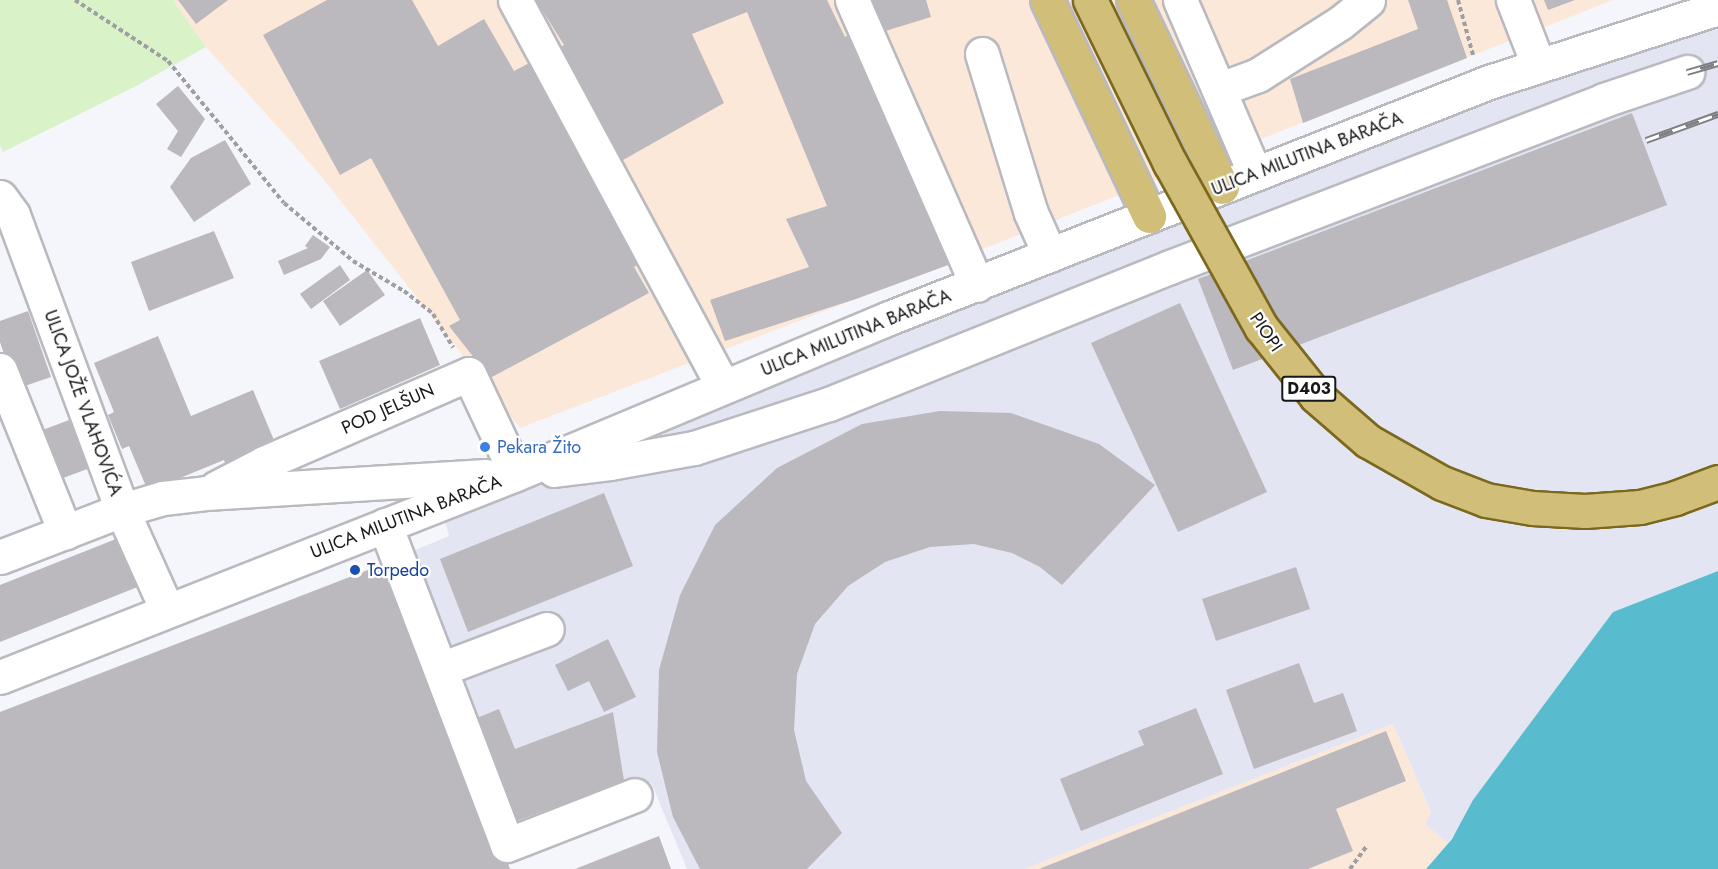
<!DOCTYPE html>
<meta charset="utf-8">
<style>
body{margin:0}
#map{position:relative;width:1718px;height:869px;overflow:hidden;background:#f5f5fc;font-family:Jost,sans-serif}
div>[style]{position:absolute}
.industrial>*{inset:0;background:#fce8d9}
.built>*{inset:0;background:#e3e5f3}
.green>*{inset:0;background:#d9f2c7}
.water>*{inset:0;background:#58bcce}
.building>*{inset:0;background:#bbb8be}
.path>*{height:4px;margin-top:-2px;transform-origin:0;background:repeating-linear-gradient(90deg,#9e9ea3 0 4.5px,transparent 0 7.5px)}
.roads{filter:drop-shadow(2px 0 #b9bac0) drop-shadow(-2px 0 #b9bac0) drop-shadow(0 2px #b9bac0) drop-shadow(0 -2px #b9bac0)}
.minor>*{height:33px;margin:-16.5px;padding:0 16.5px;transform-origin:16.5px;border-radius:16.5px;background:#fff}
.major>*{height:33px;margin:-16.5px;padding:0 16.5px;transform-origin:16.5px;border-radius:16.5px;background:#d0be79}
.rail>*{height:7px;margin-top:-3.5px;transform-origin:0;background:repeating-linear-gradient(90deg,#fff 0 14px,#7e7f83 0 28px);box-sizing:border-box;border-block:2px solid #7e7f83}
.bridges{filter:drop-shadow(2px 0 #7b681d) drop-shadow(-2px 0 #7b681d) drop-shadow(0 2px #7b681d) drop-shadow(0 -2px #7b681d)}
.major-bridge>*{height:33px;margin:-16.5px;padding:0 16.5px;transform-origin:16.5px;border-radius:16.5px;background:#d0be79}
.dots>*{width:16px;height:16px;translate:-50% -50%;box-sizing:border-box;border:3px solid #fff;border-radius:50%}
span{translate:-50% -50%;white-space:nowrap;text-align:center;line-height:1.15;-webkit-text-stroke:4.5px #fff;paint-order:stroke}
.shield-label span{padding:2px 4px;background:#fff;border:2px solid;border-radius:4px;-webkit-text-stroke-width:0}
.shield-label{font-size:16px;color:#17181a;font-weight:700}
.street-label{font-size:18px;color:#17181a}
.shop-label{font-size:18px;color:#366cbe}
.left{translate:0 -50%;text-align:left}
.transit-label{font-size:18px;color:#164399}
</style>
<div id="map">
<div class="industrial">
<div style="clip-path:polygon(173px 0,1613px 0,856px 299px,520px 428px,317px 171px,206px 47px)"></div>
<div style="clip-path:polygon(1393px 724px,1431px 813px,1425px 824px,1448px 843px,1426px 869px,1024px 869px)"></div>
</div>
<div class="built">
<div style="clip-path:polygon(1718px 26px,1718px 571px,1613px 612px,1448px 843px,1425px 824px,1431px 812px,1393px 724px,1024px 869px,687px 869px,651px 782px,507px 837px,401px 556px,449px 536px,440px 503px,1261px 188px,1587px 67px)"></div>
</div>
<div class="green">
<div style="clip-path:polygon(0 0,173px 0,206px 47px,136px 86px,3px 152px,0 145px)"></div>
</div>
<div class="water">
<div style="clip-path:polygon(1718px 571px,1718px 869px,1426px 869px,1452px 839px,1473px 800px,1613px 612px)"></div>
</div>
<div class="building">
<div style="clip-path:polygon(178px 0,228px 0,196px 24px)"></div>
<div style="clip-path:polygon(327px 0,412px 0,438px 46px,484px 19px,514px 71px,564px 45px,536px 0,827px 0,845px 37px,853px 32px,959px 261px,856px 299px,725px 341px,710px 300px,809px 267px,786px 219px,827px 206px,747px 12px,692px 34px,724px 103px,616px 164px,664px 250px,634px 267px,649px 293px,490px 378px,449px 326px,460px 320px,371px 158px,340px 175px,263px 35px)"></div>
<div style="clip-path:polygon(858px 0,926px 0,931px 17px,869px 36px)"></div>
<div style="clip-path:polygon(1408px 0,1447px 0,1467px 58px,1303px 123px,1290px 79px,1418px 29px)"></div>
<div style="clip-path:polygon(1544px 0,1575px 0,1548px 10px)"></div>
<div style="clip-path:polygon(178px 86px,205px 119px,181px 157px,167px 149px,178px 131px,156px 104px)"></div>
<div style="clip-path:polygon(1632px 113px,1667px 205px,1233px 370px,1198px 279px)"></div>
<div style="clip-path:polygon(225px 140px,251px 184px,194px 222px,170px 187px,191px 158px)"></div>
<div style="clip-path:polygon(214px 231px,234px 278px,149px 311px,131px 262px)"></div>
<div style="clip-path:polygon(313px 235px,330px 247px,321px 259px,284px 275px,278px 261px,308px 248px,305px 246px)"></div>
<div style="clip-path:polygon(340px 265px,350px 280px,311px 309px,300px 294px)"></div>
<div style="clip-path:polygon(367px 270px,385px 295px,340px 326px,323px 301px)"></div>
<div style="clip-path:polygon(1180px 303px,1267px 492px,1178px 532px,1091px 343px)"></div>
<div style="clip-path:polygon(28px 311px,51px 377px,16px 389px,0 342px,0 321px)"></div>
<div style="clip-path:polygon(420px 318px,440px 365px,340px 409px,319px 361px)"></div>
<div style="clip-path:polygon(158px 336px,191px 416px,253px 390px,276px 445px,226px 466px,224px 460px,148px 491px,129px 446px,122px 449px,108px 415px,114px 412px,94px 363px)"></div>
<div style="clip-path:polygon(940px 411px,1011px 413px,1099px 444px,1155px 485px,1062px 585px,1040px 567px,1012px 553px,974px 544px,930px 547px,885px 562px,848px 586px,815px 624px,797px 674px,794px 730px,806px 781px,842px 833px,807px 869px,700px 869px,673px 817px,657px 752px,659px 670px,680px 595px,715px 525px,777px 468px,862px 424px)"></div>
<div style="clip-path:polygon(72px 419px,90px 468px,55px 481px,37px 432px)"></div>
<div style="clip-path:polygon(604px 493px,633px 566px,468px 632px,440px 559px)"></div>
<div style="clip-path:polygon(121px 537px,140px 586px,0 642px,0 585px)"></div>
<div style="clip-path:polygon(391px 561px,510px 869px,0 869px,0 712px)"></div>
<div style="clip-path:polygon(1296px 567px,1310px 609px,1216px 641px,1202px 599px)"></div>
<div style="clip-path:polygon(608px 639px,636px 697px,604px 712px,589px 681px,568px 691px,555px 665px)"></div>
<div style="clip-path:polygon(1299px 663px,1314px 703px,1343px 693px,1357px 731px,1254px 769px,1226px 690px)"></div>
<div style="clip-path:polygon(1196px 708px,1223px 774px,1081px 831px,1060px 779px,1144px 745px,1138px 731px)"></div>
<div style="clip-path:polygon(499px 709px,515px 749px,613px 712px,624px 781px,506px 825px,467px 722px)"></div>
<div style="clip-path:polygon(1386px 731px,1406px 781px,1336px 809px,1353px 851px,1308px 869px,1039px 869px)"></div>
<div style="clip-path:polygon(659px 836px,671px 869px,575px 869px)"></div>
</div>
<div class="path">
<div style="left:75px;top:0;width:111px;rotate:33.3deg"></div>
<div style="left:168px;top:61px;width:183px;rotate:50.8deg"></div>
<div style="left:284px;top:203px;width:90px;rotate:40deg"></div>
<div style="left:353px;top:261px;width:59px;rotate:30.5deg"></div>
<div style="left:404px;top:291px;width:37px;rotate:38deg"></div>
<div style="left:433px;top:314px;width:39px;rotate:59deg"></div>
<div style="left:1458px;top:0;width:57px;rotate:74.7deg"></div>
<div style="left:1350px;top:869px;width:29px;rotate:-54deg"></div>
</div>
<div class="roads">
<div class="minor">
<div style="left:515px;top:0;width:439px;rotate:61.7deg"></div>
<div style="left:852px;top:0;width:311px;rotate:66.3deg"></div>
<div style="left:1180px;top:0;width:189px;rotate:66.7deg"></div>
<div style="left:1513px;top:0;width:69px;rotate:68.7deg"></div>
<div style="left:982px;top:54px;width:166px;rotate:72.9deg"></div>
<div style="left:1031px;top:213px;width:46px;rotate:65.7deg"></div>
<div style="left:1220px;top:89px;width:40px;rotate:-20.2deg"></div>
<div style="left:1258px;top:75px;width:97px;rotate:-32.4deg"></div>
<div style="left:1340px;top:23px;width:36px;rotate:-39deg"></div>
<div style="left:0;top:197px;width:22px;rotate:54deg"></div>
<div style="left:13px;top:215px;width:314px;rotate:69.7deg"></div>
<div style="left:122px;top:510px;width:110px;rotate:65.8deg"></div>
<div style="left:0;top:370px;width:175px;rotate:68.1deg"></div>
<div style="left:554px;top:470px;width:56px;rotate:-7.1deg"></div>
<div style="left:610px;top:463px;width:85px;rotate:-10.1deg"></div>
<div style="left:694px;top:448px;width:142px;rotate:-18.1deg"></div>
<div style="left:829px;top:404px;width:367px;rotate:-21.9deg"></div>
<div style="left:1170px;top:267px;width:465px;rotate:-21deg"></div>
<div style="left:1604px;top:100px;width:88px;rotate:-18.6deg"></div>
<div style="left:216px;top:488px;width:54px;rotate:-27.5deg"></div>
<div style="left:264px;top:463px;width:223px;rotate:-23.5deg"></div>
<div style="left:469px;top:374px;width:110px;rotate:64.8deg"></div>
<div style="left:385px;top:525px;width:342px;rotate:69.1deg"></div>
<div style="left:507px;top:845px;width:137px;rotate:-21.3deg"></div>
<div style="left:0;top:557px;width:131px;rotate:-21.1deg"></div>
<div style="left:122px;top:510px;width:43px;rotate:-16.3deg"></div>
<div style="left:163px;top:498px;width:43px;rotate:-6.6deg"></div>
<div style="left:206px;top:493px;width:280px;rotate:-3.5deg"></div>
<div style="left:441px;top:669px;width:113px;rotate:-20.7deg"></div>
<div style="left:0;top:677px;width:554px;rotate:-21.48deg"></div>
<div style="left:516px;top:474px;width:404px;rotate:-22.7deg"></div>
<div style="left:889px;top:318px;width:645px;rotate:-21.47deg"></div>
<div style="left:1489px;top:82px;width:241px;rotate:-17.9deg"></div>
</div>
<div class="major">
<div style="left:1047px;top:0;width:239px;rotate:64.7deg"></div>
<div style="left:1133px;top:0;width:207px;rotate:64.5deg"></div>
</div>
</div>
<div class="rail">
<div style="left:1687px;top:72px;width:32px;rotate:-16deg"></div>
<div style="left:1646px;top:140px;width:77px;rotate:-19.9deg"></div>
</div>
<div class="bridges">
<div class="major-bridge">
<div style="left:1090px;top:0;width:182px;rotate:63.9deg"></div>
<div style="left:1170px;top:163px;width:188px;rotate:61deg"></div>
<div style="left:1261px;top:327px;width:88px;rotate:51.4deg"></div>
<div style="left:1316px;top:396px;width:69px;rotate:40.9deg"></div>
<div style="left:1368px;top:441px;width:85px;rotate:29.6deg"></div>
<div style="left:1442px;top:483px;width:47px;rotate:21.1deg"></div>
<div style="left:1486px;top:500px;width:47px;rotate:9.9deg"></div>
<div style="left:1532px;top:508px;width:53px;rotate:3.2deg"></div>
<div style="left:1585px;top:511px;width:55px;rotate:-4.2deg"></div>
<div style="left:1640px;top:507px;width:36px;rotate:-14deg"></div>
<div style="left:1675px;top:498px;width:46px;rotate:-20.4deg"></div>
</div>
</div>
<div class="dots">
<div style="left:485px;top:447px;background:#3f7fe0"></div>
<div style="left:355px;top:570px;background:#1a4fb4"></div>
</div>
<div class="shield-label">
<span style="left:1309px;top:389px">D403</span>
</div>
<div class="street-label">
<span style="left:1307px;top:154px;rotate:-21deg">ULICA MILUTINA BARAČA</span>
<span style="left:1266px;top:332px;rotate:56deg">PIOPI</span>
<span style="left:856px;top:333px;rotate:-22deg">ULICA MILUTINA BARAČA</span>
<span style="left:83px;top:403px;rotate:70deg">ULICA JOŽE VLAHOVIĆA</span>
<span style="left:388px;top:409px;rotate:-24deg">POD JELŠUN</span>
<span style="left:406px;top:517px;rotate:-21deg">ULICA MILUTINA BARAČA</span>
</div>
<div class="shop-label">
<span class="left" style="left:497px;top:447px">Pekara Žito</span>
</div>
<div class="transit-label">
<span class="left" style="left:367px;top:570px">Torpedo</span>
</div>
</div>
